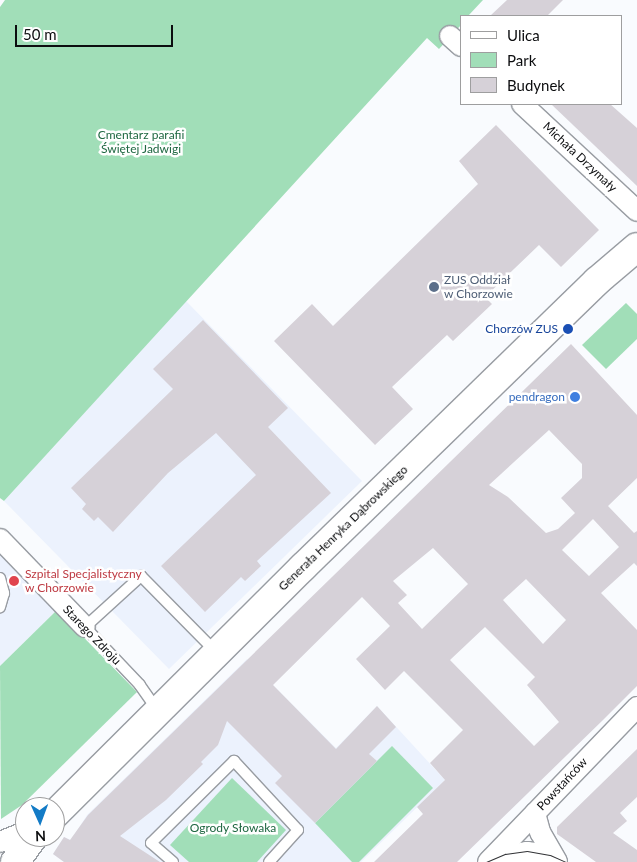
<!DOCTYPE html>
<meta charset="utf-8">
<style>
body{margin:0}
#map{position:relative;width:637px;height:862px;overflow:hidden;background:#f9fbfe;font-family:Lato,sans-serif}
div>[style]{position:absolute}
.built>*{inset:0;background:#ecf2fd}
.green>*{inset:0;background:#a1deb8}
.building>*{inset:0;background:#d6d1d8}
.roads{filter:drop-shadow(1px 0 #989ca2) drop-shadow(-1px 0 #989ca2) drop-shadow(0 1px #989ca2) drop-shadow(0 -1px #989ca2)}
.lane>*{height:10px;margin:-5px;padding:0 5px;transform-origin:5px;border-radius:5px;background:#fff}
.street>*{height:20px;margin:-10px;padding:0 10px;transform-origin:10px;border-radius:10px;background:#fff}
.secondary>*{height:28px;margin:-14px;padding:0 14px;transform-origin:14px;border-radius:14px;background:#fff}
.tram>*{height:1px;margin:-0.5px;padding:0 0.5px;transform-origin:0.5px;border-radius:0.5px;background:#313235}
.dots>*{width:14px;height:14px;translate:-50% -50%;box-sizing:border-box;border:2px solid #fff;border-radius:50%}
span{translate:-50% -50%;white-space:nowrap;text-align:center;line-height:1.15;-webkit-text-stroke:5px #fff;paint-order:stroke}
.park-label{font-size:12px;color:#1e6741}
.street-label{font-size:12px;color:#0c0d0f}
.service-label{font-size:12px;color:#4e5e75}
.left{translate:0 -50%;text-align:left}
.transit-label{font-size:12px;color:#164399}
.right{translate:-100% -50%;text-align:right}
.shop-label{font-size:12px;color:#366cbe}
.health-label{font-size:12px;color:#be3a42}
.legend{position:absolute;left:460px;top:15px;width:162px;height:90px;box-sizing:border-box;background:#fff;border:1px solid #9e9e9f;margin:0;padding:6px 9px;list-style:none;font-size:15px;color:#0c0d0f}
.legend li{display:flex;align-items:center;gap:10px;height:25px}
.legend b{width:25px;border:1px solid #9e9e9f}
.north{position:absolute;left:15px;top:797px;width:50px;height:50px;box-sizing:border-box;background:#fff;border:1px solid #9e9e9f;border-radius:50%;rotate:178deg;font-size:14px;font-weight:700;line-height:20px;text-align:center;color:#0c0d0f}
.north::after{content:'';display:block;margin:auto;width:18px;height:22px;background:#137bc6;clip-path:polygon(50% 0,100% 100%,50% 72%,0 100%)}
.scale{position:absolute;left:15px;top:25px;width:158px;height:22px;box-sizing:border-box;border:2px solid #0c0d0f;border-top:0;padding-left:6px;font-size:15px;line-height:18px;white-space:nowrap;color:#0c0d0f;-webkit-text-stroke:4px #fff;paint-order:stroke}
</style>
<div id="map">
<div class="built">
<div style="clip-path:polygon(186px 301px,362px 481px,169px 669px,4px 501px)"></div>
<div style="clip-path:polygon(0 552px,57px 610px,0 666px)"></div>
<div style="clip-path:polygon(247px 659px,336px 748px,377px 706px,445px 780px,361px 862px,64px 862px,53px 854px,64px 837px,71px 840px,87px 815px)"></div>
</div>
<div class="green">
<div style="clip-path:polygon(5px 0,483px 0,468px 16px,461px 16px,461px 25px,439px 49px,427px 38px,4px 501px,0 498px,0 7px)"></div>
<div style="clip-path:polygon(626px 303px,637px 314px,637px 339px,606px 369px,582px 345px)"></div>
<div style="clip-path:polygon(57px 610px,137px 692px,22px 805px,1px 819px,0 666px)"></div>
<div style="clip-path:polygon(392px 746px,433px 788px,359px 862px,352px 862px,315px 823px)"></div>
<div style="clip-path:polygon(232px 778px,286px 830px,257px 862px,189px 862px,170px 845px)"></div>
</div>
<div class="building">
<div style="clip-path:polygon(507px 0,563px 0,547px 16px,490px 16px)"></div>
<div style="clip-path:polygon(551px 104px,610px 104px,637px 128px,637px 186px)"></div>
<div style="clip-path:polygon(496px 125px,599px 230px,561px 267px,539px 245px,485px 297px,492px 304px,453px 341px,447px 335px,392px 387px,413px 409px,375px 445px,274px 341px,312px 304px,333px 326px,478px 184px,459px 161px)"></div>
<div style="clip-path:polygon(203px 320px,288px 408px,268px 427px,331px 493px,257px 561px,261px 566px,245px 581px,241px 577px,205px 612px,161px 566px,256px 475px,216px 433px,168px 473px,113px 532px,98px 517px,94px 521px,82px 509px,86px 504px,71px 488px,173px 389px,153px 369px)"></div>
<div style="clip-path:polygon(evenodd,571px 344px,637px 415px,637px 478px,608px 506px,634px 533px,637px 531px,637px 566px,634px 563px,601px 593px,637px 630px,637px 686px,603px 720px,457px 862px,374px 862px,423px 814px,417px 807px,445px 780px,430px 763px,463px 730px,404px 671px,385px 690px,356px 659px,390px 626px,362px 597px,273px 685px,336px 749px,377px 706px,396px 727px,369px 754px,377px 761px,315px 823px,275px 783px,282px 776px,227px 721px,218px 745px,201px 762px,203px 764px,166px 800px,120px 836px,160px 862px,64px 862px,53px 854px,64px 837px,70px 840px,88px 815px,571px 344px,549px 430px,582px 464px,582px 478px,561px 498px,575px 513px,558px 529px,546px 533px,508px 497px,489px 485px,549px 430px,571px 344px,593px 519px,619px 547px,589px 576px,562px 550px,593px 519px,571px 344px,433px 548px,468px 584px,422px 629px,398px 603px,407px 595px,393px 581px,433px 548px,571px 344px,526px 579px,566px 620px,543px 644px,503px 600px,526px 579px,571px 344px,485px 627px,535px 677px,527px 685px,559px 722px,534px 746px,450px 660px,485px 627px)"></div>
<div style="clip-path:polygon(637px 749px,637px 797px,620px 813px,627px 821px,613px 833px,637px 850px,637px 862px,596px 862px,557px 834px,557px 827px)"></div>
</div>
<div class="roads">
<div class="lane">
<div style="left:0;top:578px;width:16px;rotate:75deg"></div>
<div style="left:4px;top:593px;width:15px;rotate:106deg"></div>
<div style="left:158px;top:711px;width:32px;rotate:-125deg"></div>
<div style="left:140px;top:685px;width:80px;rotate:-133.5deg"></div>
<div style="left:85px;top:627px;width:76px;rotate:-42.3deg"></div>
<div style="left:141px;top:576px;width:105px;rotate:45.4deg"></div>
<div style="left:173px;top:862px;width:29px;rotate:-139deg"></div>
<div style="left:151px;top:843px;width:117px;rotate:-44.7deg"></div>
<div style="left:234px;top:761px;width:94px;rotate:47.2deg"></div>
<div style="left:298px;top:830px;width:43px;rotate:132.2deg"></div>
</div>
<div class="street">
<div style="left:450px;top:36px;width:15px;rotate:42deg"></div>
<div style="left:522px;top:104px;width:157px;rotate:42.9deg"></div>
<div style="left:0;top:539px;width:122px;rotate:46deg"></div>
<div style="left:535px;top:813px;width:20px;rotate:75deg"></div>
<div style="left:540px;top:832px;width:34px;rotate:60deg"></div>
<div style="left:0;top:842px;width:27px;rotate:-22deg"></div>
<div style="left:491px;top:859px;width:37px;rotate:-11deg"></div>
<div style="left:527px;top:852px;width:23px;rotate:7deg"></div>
<div style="left:488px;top:862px;width:215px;rotate:-46.1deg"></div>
</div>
<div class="secondary">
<div style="left:55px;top:814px;width:350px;rotate:-44.9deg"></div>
<div style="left:303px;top:567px;width:410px;rotate:-44.2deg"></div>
<div style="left:597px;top:281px;width:52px;rotate:-40.4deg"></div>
<div style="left:15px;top:862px;width:31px;rotate:-54deg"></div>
</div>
</div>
<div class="tram">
<div style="left:486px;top:862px;width:21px;rotate:-23deg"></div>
<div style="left:505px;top:854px;width:22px;rotate:-8deg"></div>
<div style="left:527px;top:851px;width:23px;rotate:10deg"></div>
<div style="left:550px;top:855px;width:17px;rotate:24deg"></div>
</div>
<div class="dots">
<div style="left:434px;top:287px;background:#5c6f8a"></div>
<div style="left:568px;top:329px;background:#1a4fb4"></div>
<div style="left:575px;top:397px;background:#3f7fe0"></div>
<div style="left:14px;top:581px;background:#e0444e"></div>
</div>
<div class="park-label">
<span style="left:141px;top:142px">Cmentarz parafii<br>Świętej Jadwigi</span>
<span style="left:233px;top:828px">Ogrody Słowaka</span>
</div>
<div class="street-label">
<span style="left:580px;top:157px;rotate:43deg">Michała Drzymały</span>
<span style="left:343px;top:528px;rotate:-44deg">Generała Henryka Dąbrowskiego</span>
<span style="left:92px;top:635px;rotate:46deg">Starego Zdroju</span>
<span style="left:562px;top:784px;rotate:-47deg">Powstańców</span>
</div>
<div class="service-label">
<span class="left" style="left:444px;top:287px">ZUS Oddział<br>w Chorzowie</span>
</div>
<div class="transit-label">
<span class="right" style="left:558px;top:329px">Chorzów ZUS</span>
</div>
<div class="shop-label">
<span class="right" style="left:565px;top:397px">pendragon</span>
</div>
<div class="health-label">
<span class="left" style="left:25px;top:581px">Szpital Specjalistyczny<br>w Chorzowie</span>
</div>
<ul class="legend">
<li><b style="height:6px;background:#fff"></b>Ulica</li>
<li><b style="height:14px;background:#a1deb8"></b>Park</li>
<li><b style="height:14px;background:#d6d1d8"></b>Budynek</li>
</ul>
<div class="north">N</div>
<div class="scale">50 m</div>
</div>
